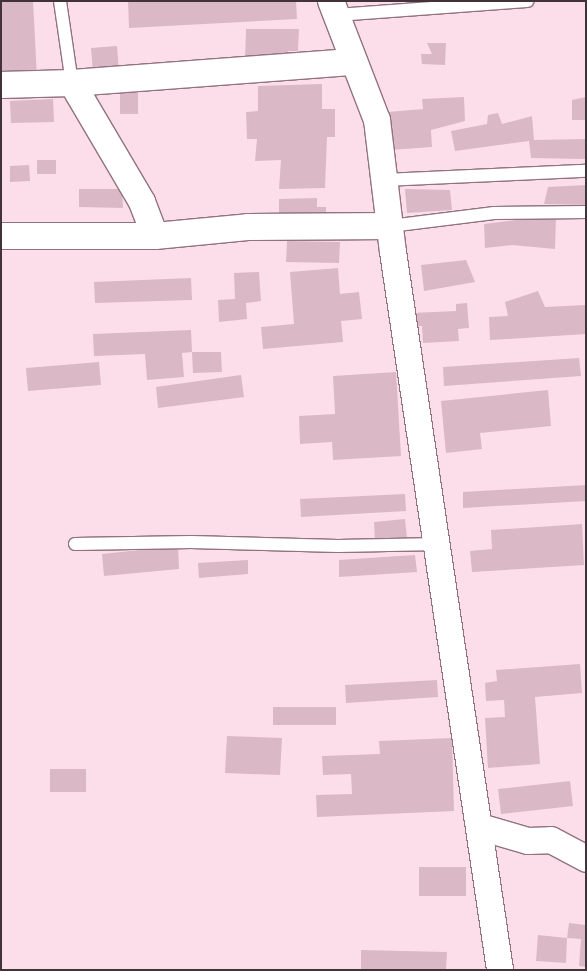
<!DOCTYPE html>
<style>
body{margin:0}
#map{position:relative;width:587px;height:971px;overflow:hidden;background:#fcdeea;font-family:Arial,sans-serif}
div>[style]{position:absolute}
.building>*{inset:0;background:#dbb8c6}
.roads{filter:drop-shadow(1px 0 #92727f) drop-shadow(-1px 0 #92727f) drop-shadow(0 1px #92727f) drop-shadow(0 -1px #92727f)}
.lane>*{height:12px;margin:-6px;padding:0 6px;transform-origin:6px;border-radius:6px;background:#fff}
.street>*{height:26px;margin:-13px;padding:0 13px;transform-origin:13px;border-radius:13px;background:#fff}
span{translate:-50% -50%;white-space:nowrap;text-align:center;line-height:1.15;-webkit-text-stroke:4px #fff0f6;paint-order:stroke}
.frame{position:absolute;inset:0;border:2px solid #413339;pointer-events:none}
</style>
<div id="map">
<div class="building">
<div style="clip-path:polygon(1px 1px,33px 1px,37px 77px,1px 79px)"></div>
<div style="clip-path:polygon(128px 1px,296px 1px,297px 19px,129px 28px)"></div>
<div style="clip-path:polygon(246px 29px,299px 29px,298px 51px,288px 51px,288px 63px,245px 63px)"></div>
<div style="clip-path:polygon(427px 43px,446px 43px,445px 65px,422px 64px,421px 54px,432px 54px)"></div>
<div style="clip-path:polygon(117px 46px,119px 71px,93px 73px,91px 48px)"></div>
<div style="clip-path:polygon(322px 84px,322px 109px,335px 109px,335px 137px,327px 137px,325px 188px,279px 189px,281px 160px,255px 161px,257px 139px,247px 139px,246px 112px,258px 111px,258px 86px)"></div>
<div style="clip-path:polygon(120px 93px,138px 93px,138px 114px,120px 114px)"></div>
<div style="clip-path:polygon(464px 97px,465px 121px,431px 130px,432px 147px,390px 150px,388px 112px,423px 109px,422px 99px)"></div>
<div style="clip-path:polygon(586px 97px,586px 120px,572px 120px,572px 100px)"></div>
<div style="clip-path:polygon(53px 99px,54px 122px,11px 123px,10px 101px)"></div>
<div style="clip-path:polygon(498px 113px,502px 124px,532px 116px,534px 140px,586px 139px,586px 159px,531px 158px,529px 141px,455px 151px,451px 131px,487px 124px,488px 115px)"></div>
<div style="clip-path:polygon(37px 160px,56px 160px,56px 174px,37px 174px)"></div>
<div style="clip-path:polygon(29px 165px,30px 181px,10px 182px,10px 166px)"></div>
<div style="clip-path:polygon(586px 185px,586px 205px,544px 204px,548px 187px)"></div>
<div style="clip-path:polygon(79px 189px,122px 189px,123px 208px,79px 207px)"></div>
<div style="clip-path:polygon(405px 189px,450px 190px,452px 210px,407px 213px)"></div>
<div style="clip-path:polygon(317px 198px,317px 207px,326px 207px,326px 223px,279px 224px,279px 199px)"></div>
<div style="clip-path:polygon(556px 215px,555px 249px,512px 245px,485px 248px,484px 224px)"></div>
<div style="clip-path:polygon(287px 241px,340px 242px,339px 263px,286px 262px)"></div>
<div style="clip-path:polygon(466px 260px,475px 282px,424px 291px,421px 265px)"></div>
<div style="clip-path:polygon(338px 268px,340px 294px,359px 292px,362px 319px,341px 321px,343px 342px,263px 349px,261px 327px,294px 324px,290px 272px)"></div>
<div style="clip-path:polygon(259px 272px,261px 301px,246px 303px,247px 319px,219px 322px,218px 300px,235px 299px,234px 273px)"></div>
<div style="clip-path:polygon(191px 278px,192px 300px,95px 303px,94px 282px)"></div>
<div style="clip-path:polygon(538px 291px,545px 307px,586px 305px,586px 334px,490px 340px,489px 317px,508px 316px,505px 302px)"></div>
<div style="clip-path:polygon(467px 303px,469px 328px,458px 329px,459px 341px,423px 343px,422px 326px,413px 327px,412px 313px,456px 311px,456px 304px)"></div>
<div style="clip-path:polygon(191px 330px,192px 352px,182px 353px,184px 377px,147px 380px,145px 354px,94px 356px,93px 334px)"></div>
<div style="clip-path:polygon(192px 352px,221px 352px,222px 372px,193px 373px)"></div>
<div style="clip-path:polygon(579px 358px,581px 376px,444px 386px,443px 367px)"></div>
<div style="clip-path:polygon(99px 362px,101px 385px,28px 391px,26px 368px)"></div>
<div style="clip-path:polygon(396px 372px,401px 456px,333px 460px,332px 442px,300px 444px,299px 416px,335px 414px,333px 376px)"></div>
<div style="clip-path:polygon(241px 375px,244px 397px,158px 408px,156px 387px)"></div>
<div style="clip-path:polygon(548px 390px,551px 426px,480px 433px,482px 449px,446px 453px,441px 401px)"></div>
<div style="clip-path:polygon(586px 485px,586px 501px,463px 508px,463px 492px)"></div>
<div style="clip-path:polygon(405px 494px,406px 511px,301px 517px,300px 499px)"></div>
<div style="clip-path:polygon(405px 519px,407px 538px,375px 541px,374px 522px)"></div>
<div style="clip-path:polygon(582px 524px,584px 565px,472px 572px,470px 551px,492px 549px,491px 530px)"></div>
<div style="clip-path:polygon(178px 546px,179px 569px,104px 576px,102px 554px)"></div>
<div style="clip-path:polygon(415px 555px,417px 572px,339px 577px,339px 560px)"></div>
<div style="clip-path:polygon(248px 560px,248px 574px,199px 578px,198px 563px)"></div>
<div style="clip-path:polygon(580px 664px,582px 693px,535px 697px,540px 764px,488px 768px,485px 718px,505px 717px,504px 700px,486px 701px,485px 683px,497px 681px,496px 670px)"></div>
<div style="clip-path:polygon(437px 680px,438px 697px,346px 703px,345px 685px)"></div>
<div style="clip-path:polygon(273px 707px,336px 707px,336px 725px,273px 725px)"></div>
<div style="clip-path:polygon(227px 736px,282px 738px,280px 775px,225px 773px)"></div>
<div style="clip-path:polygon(452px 738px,454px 811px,317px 817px,316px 795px,352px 794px,351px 774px,323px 775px,322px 756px,380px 754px,379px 741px)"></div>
<div style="clip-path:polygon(50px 769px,86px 769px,86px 792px,50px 792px)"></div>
<div style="clip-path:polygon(570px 781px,573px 806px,501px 814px,498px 789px)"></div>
<div style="clip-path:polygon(419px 867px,466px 867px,466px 896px,419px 896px)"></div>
<div style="clip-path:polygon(569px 923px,586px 925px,586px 967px,579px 966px,581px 939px,567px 938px)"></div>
<div style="clip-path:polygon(538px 935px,567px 938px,566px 963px,536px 961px)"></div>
<div style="clip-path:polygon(361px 950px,447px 952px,446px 970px,361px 970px)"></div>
</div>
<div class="roads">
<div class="lane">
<div style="left:60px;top:1px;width:83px;rotate:81.7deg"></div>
<div style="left:336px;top:15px;width:192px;rotate:-4.2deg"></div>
<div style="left:384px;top:180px;width:202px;rotate:-2.6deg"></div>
<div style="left:390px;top:226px;width:105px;rotate:-7.1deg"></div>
<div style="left:494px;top:213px;width:92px;rotate:-0.6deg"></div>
<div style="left:75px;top:544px;width:116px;rotate:-1deg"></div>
<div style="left:191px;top:542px;width:147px;rotate:1.6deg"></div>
<div style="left:338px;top:546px;width:101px;rotate:-1.1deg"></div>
</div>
<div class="street">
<div style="left:331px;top:1px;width:128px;rotate:68.9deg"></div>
<div style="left:377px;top:120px;width:133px;rotate:83.1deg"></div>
<div style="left:393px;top:252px;width:726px;rotate:81.52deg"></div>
<div style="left:72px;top:83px;width:138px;rotate:59.5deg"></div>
<div style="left:142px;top:202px;width:36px;rotate:69deg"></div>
<div style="left:155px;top:236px;width:93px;rotate:-5.5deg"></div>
<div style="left:248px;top:227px;width:142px;rotate:-0.4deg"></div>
<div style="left:1px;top:85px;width:71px;rotate:-1.6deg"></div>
<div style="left:72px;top:83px;width:283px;rotate:-4.3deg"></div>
<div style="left:1px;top:236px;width:154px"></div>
<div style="left:480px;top:827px;width:50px;rotate:16.3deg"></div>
<div style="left:528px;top:841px;width:23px;rotate:-2deg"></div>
<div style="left:551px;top:840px;width:40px;rotate:28deg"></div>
</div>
</div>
<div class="frame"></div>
</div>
